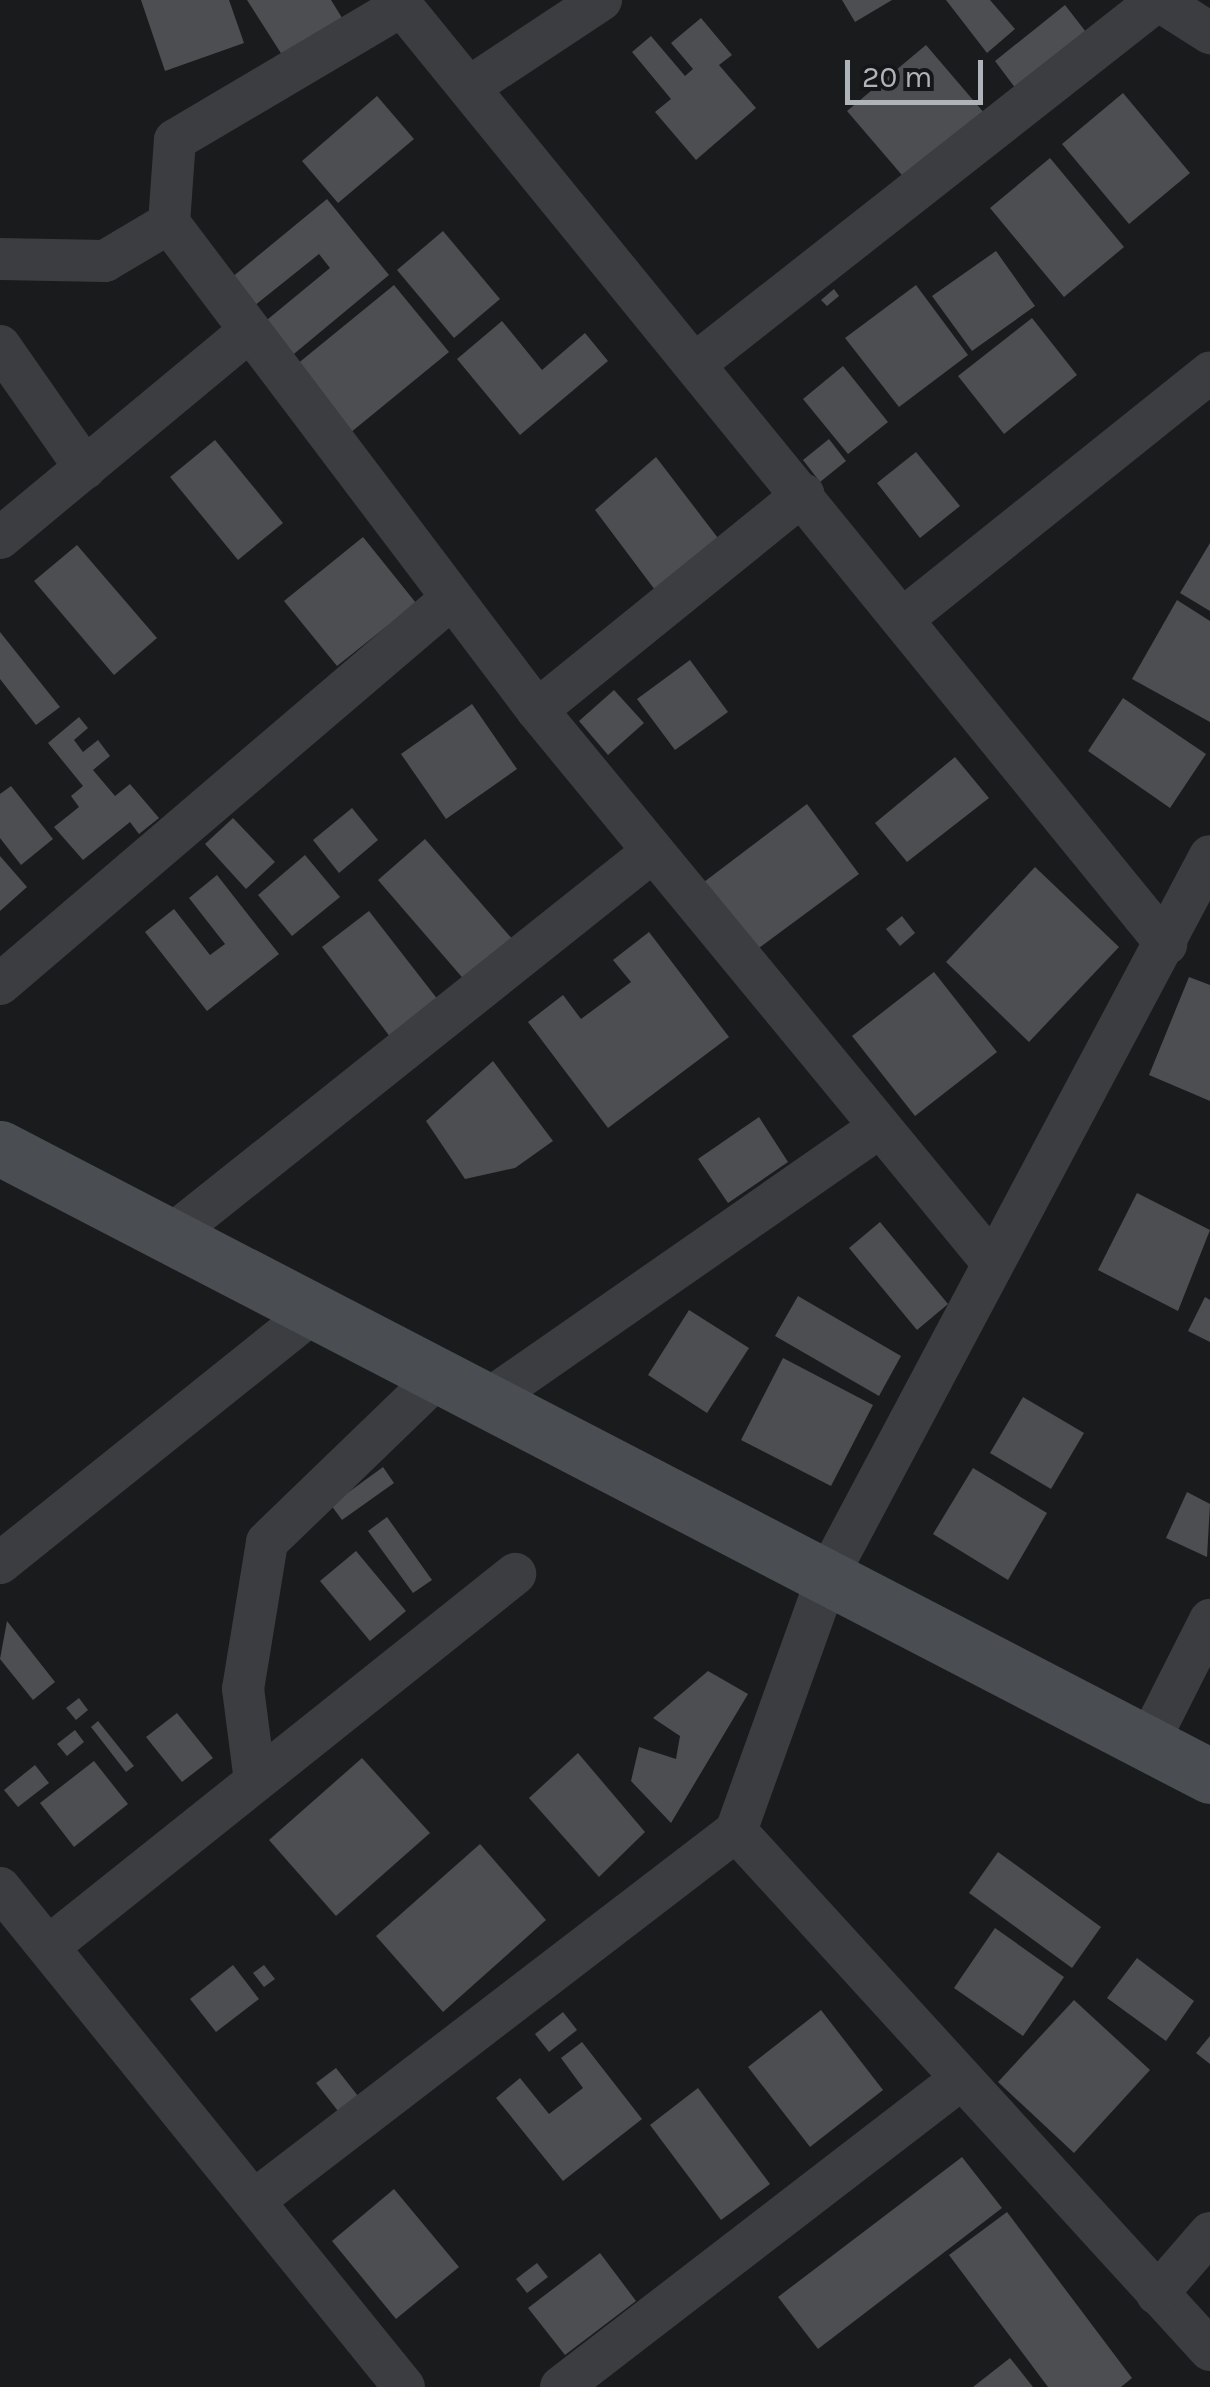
<!DOCTYPE html>
<style>
body{margin:0}
#map{position:relative;width:1210px;height:2387px;overflow:hidden;background:#1a1b1c;font-family:Karla,sans-serif}
div>[style]{position:absolute}
.building>*{inset:0;background:#4d4e51}
.street>*{height:42px;margin:-21px;padding:0 21px;transform-origin:21px;border-radius:21px;background:#3c3d41}
.secondary>*{height:55px;margin:-27.5px;padding:0 27.5px;transform-origin:27.5px;border-radius:27.5px;background:#4a4d51}
span{translate:-50% -50%;white-space:nowrap;text-align:center;line-height:1.15;-webkit-text-stroke:10px #151617;paint-order:stroke}
.scale{position:absolute;left:845px;top:60px;width:138px;height:45px;box-sizing:border-box;border:5px solid #afb4ba;border-top:0;padding-left:12px;font-size:30px;line-height:35px;white-space:nowrap;color:#afb4ba;-webkit-text-stroke:8px #151617;paint-order:stroke}
</style>
<div id="map">
<div class="building">
<div style="clip-path:polygon(141px 0,229px 0,244px 43px,165px 71px)"></div>
<div style="clip-path:polygon(247px 0,331px 0,344px 21px,284px 58px)"></div>
<div style="clip-path:polygon(842px 0,892px 0,855px 22px)"></div>
<div style="clip-path:polygon(946px 0,990px 0,1015px 29px,987px 53px)"></div>
<div style="clip-path:polygon(1065px 5px,1086px 32px,1016px 89px,995px 61px)"></div>
<div style="clip-path:polygon(701px 18px,732px 55px,719px 65px,756px 108px,696px 160px,655px 112px,671px 99px,632px 52px,651px 36px,685px 76px,693px 69px,671px 43px)"></div>
<div style="clip-path:polygon(926px 45px,985px 114px,907px 181px,847px 111px)"></div>
<div style="clip-path:polygon(1123px 93px,1190px 173px,1129px 224px,1062px 144px)"></div>
<div style="clip-path:polygon(377px 96px,414px 139px,338px 203px,302px 161px)"></div>
<div style="clip-path:polygon(1050px 158px,1124px 247px,1064px 297px,990px 208px)"></div>
<div style="clip-path:polygon(327px 199px,389px 275px,289px 358px,262px 324px,330px 268px,319px 254px,254px 306px,231px 278px)"></div>
<div style="clip-path:polygon(443px 231px,500px 299px,454px 338px,397px 270px)"></div>
<div style="clip-path:polygon(996px 251px,1035px 306px,972px 351px,932px 296px)"></div>
<div style="clip-path:polygon(394px 285px,449px 352px,350px 433px,296px 365px)"></div>
<div style="clip-path:polygon(916px 285px,968px 355px,899px 407px,845px 338px)"></div>
<div style="clip-path:polygon(834px 289px,839px 296px,827px 306px,821px 300px)"></div>
<div style="clip-path:polygon(1032px 318px,1077px 375px,1004px 434px,958px 376px)"></div>
<div style="clip-path:polygon(502px 321px,542px 370px,585px 333px,608px 361px,520px 435px,457px 359px)"></div>
<div style="clip-path:polygon(843px 366px,888px 422px,848px 454px,803px 399px)"></div>
<div style="clip-path:polygon(829px 439px,846px 461px,820px 482px,803px 460px)"></div>
<div style="clip-path:polygon(215px 440px,283px 523px,238px 560px,170px 477px)"></div>
<div style="clip-path:polygon(916px 452px,960px 506px,920px 538px,877px 483px)"></div>
<div style="clip-path:polygon(656px 457px,718px 538px,655px 590px,595px 510px)"></div>
<div style="clip-path:polygon(363px 537px,416px 603px,337px 666px,284px 601px)"></div>
<div style="clip-path:polygon(1210px 543px,1210px 611px,1180px 593px)"></div>
<div style="clip-path:polygon(77px 545px,157px 638px,114px 675px,34px 581px)"></div>
<div style="clip-path:polygon(1177px 600px,1210px 621px,1210px 722px,1132px 679px)"></div>
<div style="clip-path:polygon(0 632px,60px 707px,36px 725px,0 679px)"></div>
<div style="clip-path:polygon(690px 660px,728px 712px,675px 750px,637px 699px)"></div>
<div style="clip-path:polygon(614px 690px,644px 723px,608px 755px,579px 721px)"></div>
<div style="clip-path:polygon(1123px 698px,1206px 754px,1170px 808px,1088px 751px)"></div>
<div style="clip-path:polygon(472px 704px,517px 769px,446px 819px,401px 754px)"></div>
<div style="clip-path:polygon(79px 717px,88px 728px,74px 740px,83px 752px,98px 740px,110px 756px,93px 770px,115px 796px,130px 784px,159px 818px,139px 834px,130px 822px,83px 860px,54px 827px,79px 807px,71px 796px,83px 786px,48px 743px)"></div>
<div style="clip-path:polygon(955px 757px,989px 798px,907px 862px,875px 823px)"></div>
<div style="clip-path:polygon(11px 786px,53px 839px,21px 865px,0 838px,0 794px)"></div>
<div style="clip-path:polygon(807px 804px,859px 874px,755px 951px,704px 882px)"></div>
<div style="clip-path:polygon(352px 808px,378px 840px,339px 873px,313px 840px)"></div>
<div style="clip-path:polygon(233px 818px,275px 862px,246px 889px,205px 844px)"></div>
<div style="clip-path:polygon(425px 839px,514px 941px,467px 983px,378px 880px)"></div>
<div style="clip-path:polygon(305px 855px,340px 897px,292px 936px,258px 895px)"></div>
<div style="clip-path:polygon(0 856px,27px 887px,0 911px)"></div>
<div style="clip-path:polygon(1035px 867px,1119px 947px,1029px 1042px,946px 962px)"></div>
<div style="clip-path:polygon(217px 875px,279px 954px,207px 1011px,145px 932px,174px 909px,210px 955px,225px 944px,189px 898px)"></div>
<div style="clip-path:polygon(369px 911px,442px 1005px,394px 1042px,322px 947px)"></div>
<div style="clip-path:polygon(902px 916px,915px 933px,900px 946px,886px 929px)"></div>
<div style="clip-path:polygon(649px 932px,729px 1037px,608px 1128px,528px 1022px,563px 995px,581px 1019px,631px 982px,613px 960px)"></div>
<div style="clip-path:polygon(934px 972px,997px 1052px,915px 1116px,852px 1036px)"></div>
<div style="clip-path:polygon(1189px 977px,1210px 985px,1210px 1101px,1149px 1075px)"></div>
<div style="clip-path:polygon(493px 1061px,553px 1141px,515px 1168px,465px 1179px,426px 1121px)"></div>
<div style="clip-path:polygon(759px 1117px,788px 1162px,728px 1203px,698px 1159px)"></div>
<div style="clip-path:polygon(1137px 1193px,1210px 1230px,1178px 1311px,1098px 1270px)"></div>
<div style="clip-path:polygon(880px 1222px,948px 1304px,917px 1330px,849px 1248px)"></div>
<div style="clip-path:polygon(798px 1296px,901px 1356px,879px 1396px,775px 1336px)"></div>
<div style="clip-path:polygon(1205px 1297px,1210px 1300px,1210px 1342px,1188px 1331px)"></div>
<div style="clip-path:polygon(689px 1310px,749px 1348px,707px 1413px,648px 1375px)"></div>
<div style="clip-path:polygon(783px 1358px,873px 1405px,831px 1486px,741px 1440px)"></div>
<div style="clip-path:polygon(1023px 1397px,1084px 1433px,1051px 1489px,990px 1453px)"></div>
<div style="clip-path:polygon(383px 1467px,394px 1483px,342px 1520px,331px 1505px)"></div>
<div style="clip-path:polygon(973px 1468px,1047px 1513px,1008px 1580px,933px 1534px)"></div>
<div style="clip-path:polygon(1187px 1492px,1210px 1504px,1207px 1557px,1166px 1538px)"></div>
<div style="clip-path:polygon(387px 1517px,432px 1580px,413px 1593px,368px 1531px)"></div>
<div style="clip-path:polygon(356px 1551px,406px 1611px,370px 1641px,320px 1581px)"></div>
<div style="clip-path:polygon(7px 1621px,55px 1682px,33px 1700px,0 1659px)"></div>
<div style="clip-path:polygon(708px 1671px,748px 1694px,671px 1823px,631px 1781px,639px 1747px,676px 1759px,680px 1736px,653px 1718px)"></div>
<div style="clip-path:polygon(79px 1698px,88px 1710px,76px 1720px,66px 1708px)"></div>
<div style="clip-path:polygon(177px 1713px,213px 1758px,182px 1782px,146px 1737px)"></div>
<div style="clip-path:polygon(98px 1721px,134px 1766px,126px 1772px,91px 1727px)"></div>
<div style="clip-path:polygon(75px 1730px,84px 1742px,67px 1756px,57px 1744px)"></div>
<div style="clip-path:polygon(578px 1753px,645px 1832px,599px 1877px,529px 1798px)"></div>
<div style="clip-path:polygon(362px 1758px,430px 1833px,336px 1916px,269px 1840px)"></div>
<div style="clip-path:polygon(94px 1761px,128px 1804px,74px 1847px,40px 1803px)"></div>
<div style="clip-path:polygon(35px 1765px,49px 1783px,18px 1807px,4px 1790px)"></div>
<div style="clip-path:polygon(480px 1844px,546px 1920px,443px 2012px,376px 1936px)"></div>
<div style="clip-path:polygon(998px 1852px,1101px 1927px,1072px 1968px,969px 1893px)"></div>
<div style="clip-path:polygon(995px 1928px,1064px 1977px,1023px 2036px,954px 1988px)"></div>
<div style="clip-path:polygon(1137px 1958px,1194px 2001px,1166px 2041px,1107px 1998px)"></div>
<div style="clip-path:polygon(233px 1965px,259px 1999px,216px 2032px,190px 1999px)"></div>
<div style="clip-path:polygon(264px 1965px,275px 1979px,264px 1987px,253px 1973px)"></div>
<div style="clip-path:polygon(1074px 2000px,1150px 2070px,1074px 2153px,998px 2082px)"></div>
<div style="clip-path:polygon(821px 2010px,883px 2090px,810px 2147px,748px 2067px)"></div>
<div style="clip-path:polygon(563px 2012px,577px 2030px,549px 2052px,535px 2034px)"></div>
<div style="clip-path:polygon(1210px 2036px,1210px 2064px,1196px 2053px)"></div>
<div style="clip-path:polygon(582px 2042px,642px 2119px,563px 2181px,496px 2098px,520px 2078px,549px 2114px,583px 2088px,561px 2058px)"></div>
<div style="clip-path:polygon(336px 2068px,358px 2096px,338px 2111px,316px 2083px)"></div>
<div style="clip-path:polygon(698px 2088px,770px 2184px,721px 2220px,650px 2125px)"></div>
<div style="clip-path:polygon(962px 2157px,1002px 2208px,818px 2349px,778px 2297px)"></div>
<div style="clip-path:polygon(394px 2189px,459px 2267px,396px 2319px,332px 2241px)"></div>
<div style="clip-path:polygon(1007px 2212px,1132px 2378px,1121px 2387px,1048px 2387px,949px 2255px)"></div>
<div style="clip-path:polygon(600px 2253px,636px 2301px,565px 2355px,528px 2308px)"></div>
<div style="clip-path:polygon(537px 2263px,548px 2277px,527px 2293px,516px 2279px)"></div>
<div style="clip-path:polygon(1010px 2358px,1033px 2387px,973px 2387px)"></div>
</div>
<div class="street">
<div style="left:397px;top:0;width:1218px;rotate:50.83deg"></div>
<div style="left:1158px;top:0;width:62px;rotate:32.4deg"></div>
<div style="left:471px;top:86px;width:156px;rotate:-33.5deg"></div>
<div style="left:169px;top:223px;width:610px;rotate:52.92deg"></div>
<div style="left:537px;top:710px;width:714px;rotate:50.51deg"></div>
<div style="left:0;top:259px;width:105px;rotate:1.1deg"></div>
<div style="left:105px;top:261px;width:74px;rotate:-30.7deg"></div>
<div style="left:169px;top:223px;width:83px;rotate:-85.9deg"></div>
<div style="left:175px;top:140px;width:264px;rotate:-30.6deg"></div>
<div style="left:0;top:346px;width:149px;rotate:55.1deg"></div>
<div style="left:696px;top:363px;width:588px;rotate:-38.16deg"></div>
<div style="left:0;top:538px;width:320px;rotate:-39.7deg"></div>
<div style="left:905px;top:617px;width:391px;rotate:-38.7deg"></div>
<div style="left:537px;top:710px;width:343px;rotate:-39deg"></div>
<div style="left:0;top:984px;width:594px;rotate:-40.5deg"></div>
<div style="left:169px;top:1237px;width:616px;rotate:-38.54deg"></div>
<div style="left:486px;top:1401px;width:476px;rotate:-34.8deg"></div>
<div style="left:0;top:1563px;width:400px;rotate:-38.7deg"></div>
<div style="left:1148px;top:1743px;width:138px;rotate:-63.2deg"></div>
<div style="left:255px;top:1781px;width:93px;rotate:-97.4deg"></div>
<div style="left:243px;top:1689px;width:149px;rotate:-80.7deg"></div>
<div style="left:267px;top:1542px;width:238px;rotate:-44deg"></div>
<div style="left:736px;top:1831px;width:703px;rotate:47.59deg"></div>
<div style="left:0;top:1888px;width:642px;rotate:51.01deg"></div>
<div style="left:48px;top:1947px;width:598px;rotate:-38.61deg"></div>
<div style="left:256px;top:2199px;width:605px;rotate:-37.48deg"></div>
<div style="left:736px;top:1831px;width:272px;rotate:-70.2deg"></div>
<div style="left:828px;top:1575px;width:814px;rotate:-62.02deg"></div>
<div style="left:1157px;top:2294px;width:81px;rotate:-49deg"></div>
<div style="left:561px;top:2387px;width:503px;rotate:-37.58deg"></div>
</div>
<div class="secondary">
<div style="left:0;top:1148px;width:1363px;rotate:27.43deg"></div>
</div>
<div class="scale">20 m</div>
</div>
